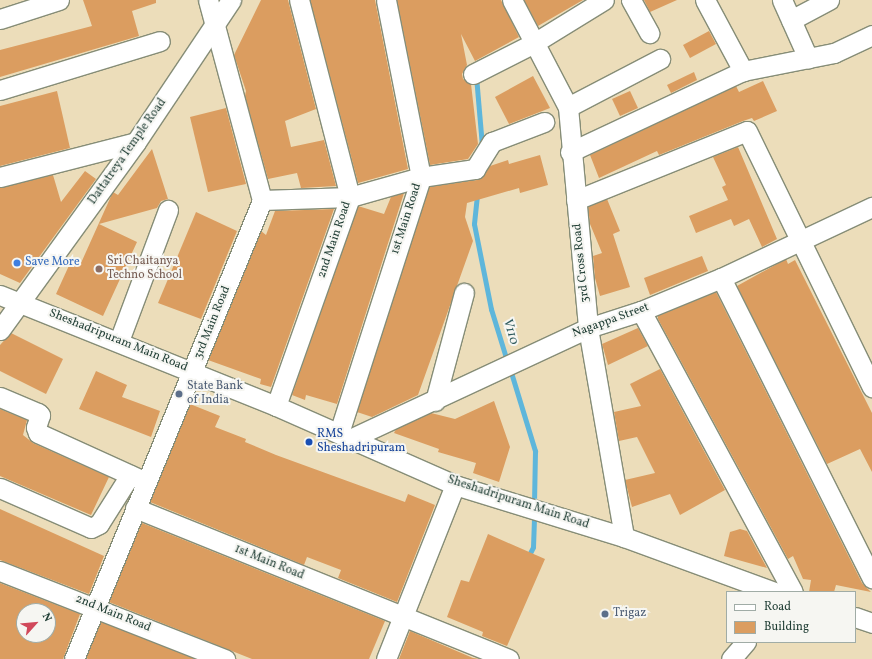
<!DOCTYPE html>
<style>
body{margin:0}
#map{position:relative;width:872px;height:659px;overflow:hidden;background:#ecddba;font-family:Vollkorn,serif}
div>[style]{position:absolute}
.stream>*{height:5px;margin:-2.5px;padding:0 2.5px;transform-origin:2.5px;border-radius:2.5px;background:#5eb6db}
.building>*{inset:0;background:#db9d60}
.roads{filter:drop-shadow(1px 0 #868d77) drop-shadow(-1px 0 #868d77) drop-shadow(0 1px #868d77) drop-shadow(0 -1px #868d77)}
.minor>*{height:19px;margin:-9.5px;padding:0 9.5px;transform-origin:9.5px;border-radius:9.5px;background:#fff}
.dots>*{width:11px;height:11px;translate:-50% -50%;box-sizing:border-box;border:2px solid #f6f6f2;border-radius:50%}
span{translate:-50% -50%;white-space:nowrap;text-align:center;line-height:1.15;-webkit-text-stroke:4px #f6f6f2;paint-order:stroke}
.street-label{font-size:12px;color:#1f3d34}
.education-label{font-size:12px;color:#785e54}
.left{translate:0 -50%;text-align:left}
.shop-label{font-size:12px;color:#366cbe}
.service-label{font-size:12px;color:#4e5e75}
.transit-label{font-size:12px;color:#164399}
.water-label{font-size:13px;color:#2f5b5e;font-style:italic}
.legend{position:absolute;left:726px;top:591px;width:130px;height:52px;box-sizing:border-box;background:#f6f6f2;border:1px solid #a0aca6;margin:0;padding:5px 7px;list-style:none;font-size:12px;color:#1f3d34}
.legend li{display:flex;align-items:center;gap:8px;height:20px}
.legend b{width:20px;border:1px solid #a0aca6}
.north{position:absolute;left:16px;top:603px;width:40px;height:40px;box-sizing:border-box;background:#f6f6f2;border:1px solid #a0aca6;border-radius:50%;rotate:63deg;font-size:11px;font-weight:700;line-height:16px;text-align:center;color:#1f3d34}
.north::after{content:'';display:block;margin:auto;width:14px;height:18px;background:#d1495b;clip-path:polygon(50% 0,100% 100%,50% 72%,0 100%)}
</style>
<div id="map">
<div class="stream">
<div style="left:476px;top:76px;width:70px;rotate:85.1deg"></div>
<div style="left:477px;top:195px;width:29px;rotate:96deg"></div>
<div style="left:474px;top:224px;width:87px;rotate:78.7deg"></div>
<div style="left:491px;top:309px;width:54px;rotate:72.9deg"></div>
<div style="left:510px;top:369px;width:86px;rotate:73deg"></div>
<div style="left:535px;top:451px;width:54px;rotate:91.1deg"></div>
<div style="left:528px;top:557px;width:11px;rotate:-63deg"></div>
<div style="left:533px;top:547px;width:34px;rotate:-88deg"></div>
</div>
<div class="building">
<div style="clip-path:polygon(83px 0,156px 0,156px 3px,132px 11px,139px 36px,0 77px,0 50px,92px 26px)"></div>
<div style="clip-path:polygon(261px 0,288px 0,316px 109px,285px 121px,291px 147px,324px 140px,336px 186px,301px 188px,297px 173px,268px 179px,245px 96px,246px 91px,234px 55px)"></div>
<div style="clip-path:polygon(310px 0,375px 0,408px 169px,358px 183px)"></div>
<div style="clip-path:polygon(397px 0,501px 0,519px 37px,475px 61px,461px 34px,467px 65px,462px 74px,463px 79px,471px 84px,478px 144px,468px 159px,430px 165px)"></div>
<div style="clip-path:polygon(524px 0,583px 0,538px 26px)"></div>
<div style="clip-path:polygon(644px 0,677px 0,650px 12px)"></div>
<div style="clip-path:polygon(709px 31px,716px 44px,690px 58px,683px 45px)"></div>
<div style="clip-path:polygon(694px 72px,697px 80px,671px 93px,667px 85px)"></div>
<div style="clip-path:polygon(533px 76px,550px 108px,509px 124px,495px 97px)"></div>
<div style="clip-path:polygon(763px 81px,777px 111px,754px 121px,752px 118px,743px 121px,659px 155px,657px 151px,599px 178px,590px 155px,736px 86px,739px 92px)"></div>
<div style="clip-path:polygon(57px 91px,70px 148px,0 166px,0 106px)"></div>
<div style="clip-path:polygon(630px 91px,638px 108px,620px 116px,612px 99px)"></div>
<div style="clip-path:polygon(226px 108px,246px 184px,208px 192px,190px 117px)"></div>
<div style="clip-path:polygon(738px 147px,777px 239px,762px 247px,749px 219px,734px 226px,731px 219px,696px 233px,689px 216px,728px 200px,722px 187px,726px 185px,713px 157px)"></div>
<div style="clip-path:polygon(152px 149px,168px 199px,161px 201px,157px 208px,99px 224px,137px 242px,103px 316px,56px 294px,72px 259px,81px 263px,112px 194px,113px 192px,118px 195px)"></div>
<div style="clip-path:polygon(540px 155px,548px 185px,520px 193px,519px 188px,467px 203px,465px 217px,473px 241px,418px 395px,372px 417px,357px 412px,429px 187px,477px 180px,484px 175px,490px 166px,508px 160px,509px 164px)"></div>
<div style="clip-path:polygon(85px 171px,96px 179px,20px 283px,0 274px,0 188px,53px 175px,61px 202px)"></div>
<div style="clip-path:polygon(404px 193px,337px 404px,306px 395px,305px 400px,292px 395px,358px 206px,384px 214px,391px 197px)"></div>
<div style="clip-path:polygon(607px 199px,620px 231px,613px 234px,630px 287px,600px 296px,595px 278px,593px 256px,602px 253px,590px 224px,588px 207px)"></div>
<div style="clip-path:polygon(334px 209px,271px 387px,260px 384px,261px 379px,208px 360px,261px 231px,266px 235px,275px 211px)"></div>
<div style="clip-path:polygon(196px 212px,237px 231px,201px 319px,158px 303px)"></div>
<div style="clip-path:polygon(702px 256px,708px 271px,650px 295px,644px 278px)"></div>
<div style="clip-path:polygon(786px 259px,788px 264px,795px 260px,872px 413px,872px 472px,860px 449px,827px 464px,737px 286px)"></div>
<div style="clip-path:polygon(716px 292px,862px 583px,871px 592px,836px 585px,834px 592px,809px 592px,811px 580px,803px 579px,793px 556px,788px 559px,658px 319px,658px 316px)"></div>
<div style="clip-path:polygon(638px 328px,648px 346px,608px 365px,602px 344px)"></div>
<div style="clip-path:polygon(11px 333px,63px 359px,46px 394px,0 371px,0 345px)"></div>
<div style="clip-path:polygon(660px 369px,725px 490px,680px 515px,670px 494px,632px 507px,625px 480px,655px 473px,637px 437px,619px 441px,614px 412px,641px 406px,630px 384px)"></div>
<div style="clip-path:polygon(96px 371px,127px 385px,122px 397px,160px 411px,151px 437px,79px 409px)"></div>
<div style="clip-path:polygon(494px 401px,510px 447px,499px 482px,473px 473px,476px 463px,438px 452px,439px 449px,394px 433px,396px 429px,431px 413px,455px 419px)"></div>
<div style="clip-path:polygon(190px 404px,220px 416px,215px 427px,246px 439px,245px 442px,276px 455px,405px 502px,408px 494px,435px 505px,397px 602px,338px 578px,341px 570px,307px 557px,304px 565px,150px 502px)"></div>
<div style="clip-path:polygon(0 409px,27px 420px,23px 435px,33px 443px,109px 477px,91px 515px,0 476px)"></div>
<div style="clip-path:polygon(0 509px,104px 556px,89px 594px,0 560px)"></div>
<div style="clip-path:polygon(142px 523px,385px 621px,369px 659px,252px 659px,109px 602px)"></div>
<div style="clip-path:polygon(740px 529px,747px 531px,767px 568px,724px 556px,730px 532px)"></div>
<div style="clip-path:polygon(488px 534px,545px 559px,507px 646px,482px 636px,483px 632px,447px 617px,461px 580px,469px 582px)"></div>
<div style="clip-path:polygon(evenodd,0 583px,80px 614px,63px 659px,0 659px,0 583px,24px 611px,48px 611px,48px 635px,24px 635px,24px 611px)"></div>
<div style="clip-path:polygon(101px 622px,195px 659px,88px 659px,86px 658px)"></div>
<div style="clip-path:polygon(410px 631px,473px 658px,480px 659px,399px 659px)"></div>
</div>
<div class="roads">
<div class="minor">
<div style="left:512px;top:0;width:121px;rotate:62.4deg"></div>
<div style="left:568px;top:107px;width:222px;rotate:84.8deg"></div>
<div style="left:588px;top:328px;width:212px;rotate:80.2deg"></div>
<div style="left:631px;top:0;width:38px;rotate:61deg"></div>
<div style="left:705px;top:0;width:81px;rotate:61.8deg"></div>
<div style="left:782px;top:0;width:64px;rotate:65.9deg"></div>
<div style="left:0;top:19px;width:62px;rotate:-17.9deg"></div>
<div style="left:791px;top:20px;width:43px;rotate:-27.8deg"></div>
<div style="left:473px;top:74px;width:68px;rotate:-26.9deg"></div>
<div style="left:534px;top:43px;width:82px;rotate:-31.6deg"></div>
<div style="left:0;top:90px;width:167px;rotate:-17deg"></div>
<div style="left:568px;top:107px;width:104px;rotate:-27.6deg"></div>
<div style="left:570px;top:152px;width:191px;rotate:-25.1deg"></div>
<div style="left:743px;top:71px;width:93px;rotate:-11.2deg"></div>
<div style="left:834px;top:53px;width:42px;rotate:-25.3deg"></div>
<div style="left:0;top:177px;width:140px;rotate:-14.4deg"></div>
<div style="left:262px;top:200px;width:88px;rotate:-2deg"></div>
<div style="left:350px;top:197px;width:74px;rotate:-15.7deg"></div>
<div style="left:421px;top:177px;width:55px;rotate:-8.4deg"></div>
<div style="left:475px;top:169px;width:32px;rotate:-58deg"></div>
<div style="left:492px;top:142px;width:56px;rotate:-21deg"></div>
<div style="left:576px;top:200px;width:184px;rotate:-22deg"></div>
<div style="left:747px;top:131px;width:285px;rotate:64deg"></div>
<div style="left:721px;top:278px;width:336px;rotate:63.3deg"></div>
<div style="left:0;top:295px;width:297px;rotate:21.9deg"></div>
<div style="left:276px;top:406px;width:196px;rotate:23.8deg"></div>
<div style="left:455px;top:485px;width:177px;rotate:17.1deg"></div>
<div style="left:624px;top:537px;width:160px;rotate:20.1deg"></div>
<div style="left:641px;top:311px;width:319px;rotate:61.6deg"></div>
<div style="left:0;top:330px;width:232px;rotate:-54.1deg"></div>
<div style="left:136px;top:142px;width:171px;rotate:-56.2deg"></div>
<div style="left:119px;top:341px;width:140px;rotate:-69.5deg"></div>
<div style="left:0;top:397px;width:41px;rotate:22.8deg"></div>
<div style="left:38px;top:413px;width:3px;rotate:45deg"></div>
<div style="left:40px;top:415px;width:13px;rotate:108deg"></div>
<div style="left:36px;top:427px;width:6px;rotate:72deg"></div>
<div style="left:38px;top:433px;width:119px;rotate:24.4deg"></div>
<div style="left:435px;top:401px;width:112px;rotate:-75deg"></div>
<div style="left:276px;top:406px;width:222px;rotate:-70.5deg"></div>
<div style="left:350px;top:197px;width:203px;rotate:-104.5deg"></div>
<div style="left:339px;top:433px;width:269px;rotate:-72.2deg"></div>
<div style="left:421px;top:177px;width:180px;rotate:-101.2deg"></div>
<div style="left:352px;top:438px;width:260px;rotate:-25deg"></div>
<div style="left:588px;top:328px;width:56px;rotate:-17.8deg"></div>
<div style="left:641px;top:311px;width:87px;rotate:-22.4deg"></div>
<div style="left:721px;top:278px;width:167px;rotate:-25.2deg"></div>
<div style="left:0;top:488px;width:99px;rotate:23.7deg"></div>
<div style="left:91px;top:528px;width:9px;rotate:-27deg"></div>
<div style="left:99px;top:524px;width:58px;rotate:-57.7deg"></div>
<div style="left:135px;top:508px;width:403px;rotate:22deg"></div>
<div style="left:0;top:571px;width:242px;rotate:21.4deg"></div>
<div style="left:855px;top:617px;width:18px;rotate:19deg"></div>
<div style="left:74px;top:659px;width:496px;rotate:-67.7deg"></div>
<div style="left:262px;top:200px;width:207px;rotate:-105.1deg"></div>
<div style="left:386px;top:659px;width:187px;rotate:-68.4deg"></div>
<div style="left:731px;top:659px;width:23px;rotate:-49deg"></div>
</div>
</div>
<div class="dots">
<div style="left:17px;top:263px;background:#3f7fe0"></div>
<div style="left:99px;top:269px;background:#8d6e63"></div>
<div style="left:179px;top:394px;background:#5c6f8a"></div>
<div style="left:309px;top:442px;background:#1a4fb4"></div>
<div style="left:605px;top:614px;background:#5c6f8a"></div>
</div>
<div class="street-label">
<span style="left:128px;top:152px;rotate:-55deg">Dattatreya Temple Road</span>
<span style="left:407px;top:219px;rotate:-72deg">1st Main Road</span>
<span style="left:335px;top:240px;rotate:-71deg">2nd Main Road</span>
<span style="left:582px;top:263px;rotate:-96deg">3rd Cross Road</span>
<span style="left:611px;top:321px;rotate:-20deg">Nagappa Street</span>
<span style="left:213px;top:323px;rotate:-68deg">3rd Main Road</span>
<span style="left:118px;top:341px;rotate:22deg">Sheshadripuram Main Road</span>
<span style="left:518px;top:503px;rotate:18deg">Sheshadripuram Main Road</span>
<span style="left:269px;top:563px;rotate:22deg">1st Main Road</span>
<span style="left:113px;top:614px;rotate:22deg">2nd Main Road</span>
</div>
<div class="education-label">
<span class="left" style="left:107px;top:269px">Sri Chaitanya<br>Techno School</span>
</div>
<div class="shop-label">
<span class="left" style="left:25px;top:263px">Save More</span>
</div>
<div class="service-label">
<span class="left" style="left:187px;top:394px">State Bank<br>of India</span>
<span class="left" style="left:613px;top:614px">Trigaz</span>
</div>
<div class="transit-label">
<span class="left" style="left:317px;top:442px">RMS<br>Sheshadripuram</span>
</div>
<div class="water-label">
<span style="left:510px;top:332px;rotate:73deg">V110</span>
</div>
<ul class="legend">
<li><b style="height:5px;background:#fff"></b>Road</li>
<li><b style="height:11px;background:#db9d60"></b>Building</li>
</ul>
<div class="north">N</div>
</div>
